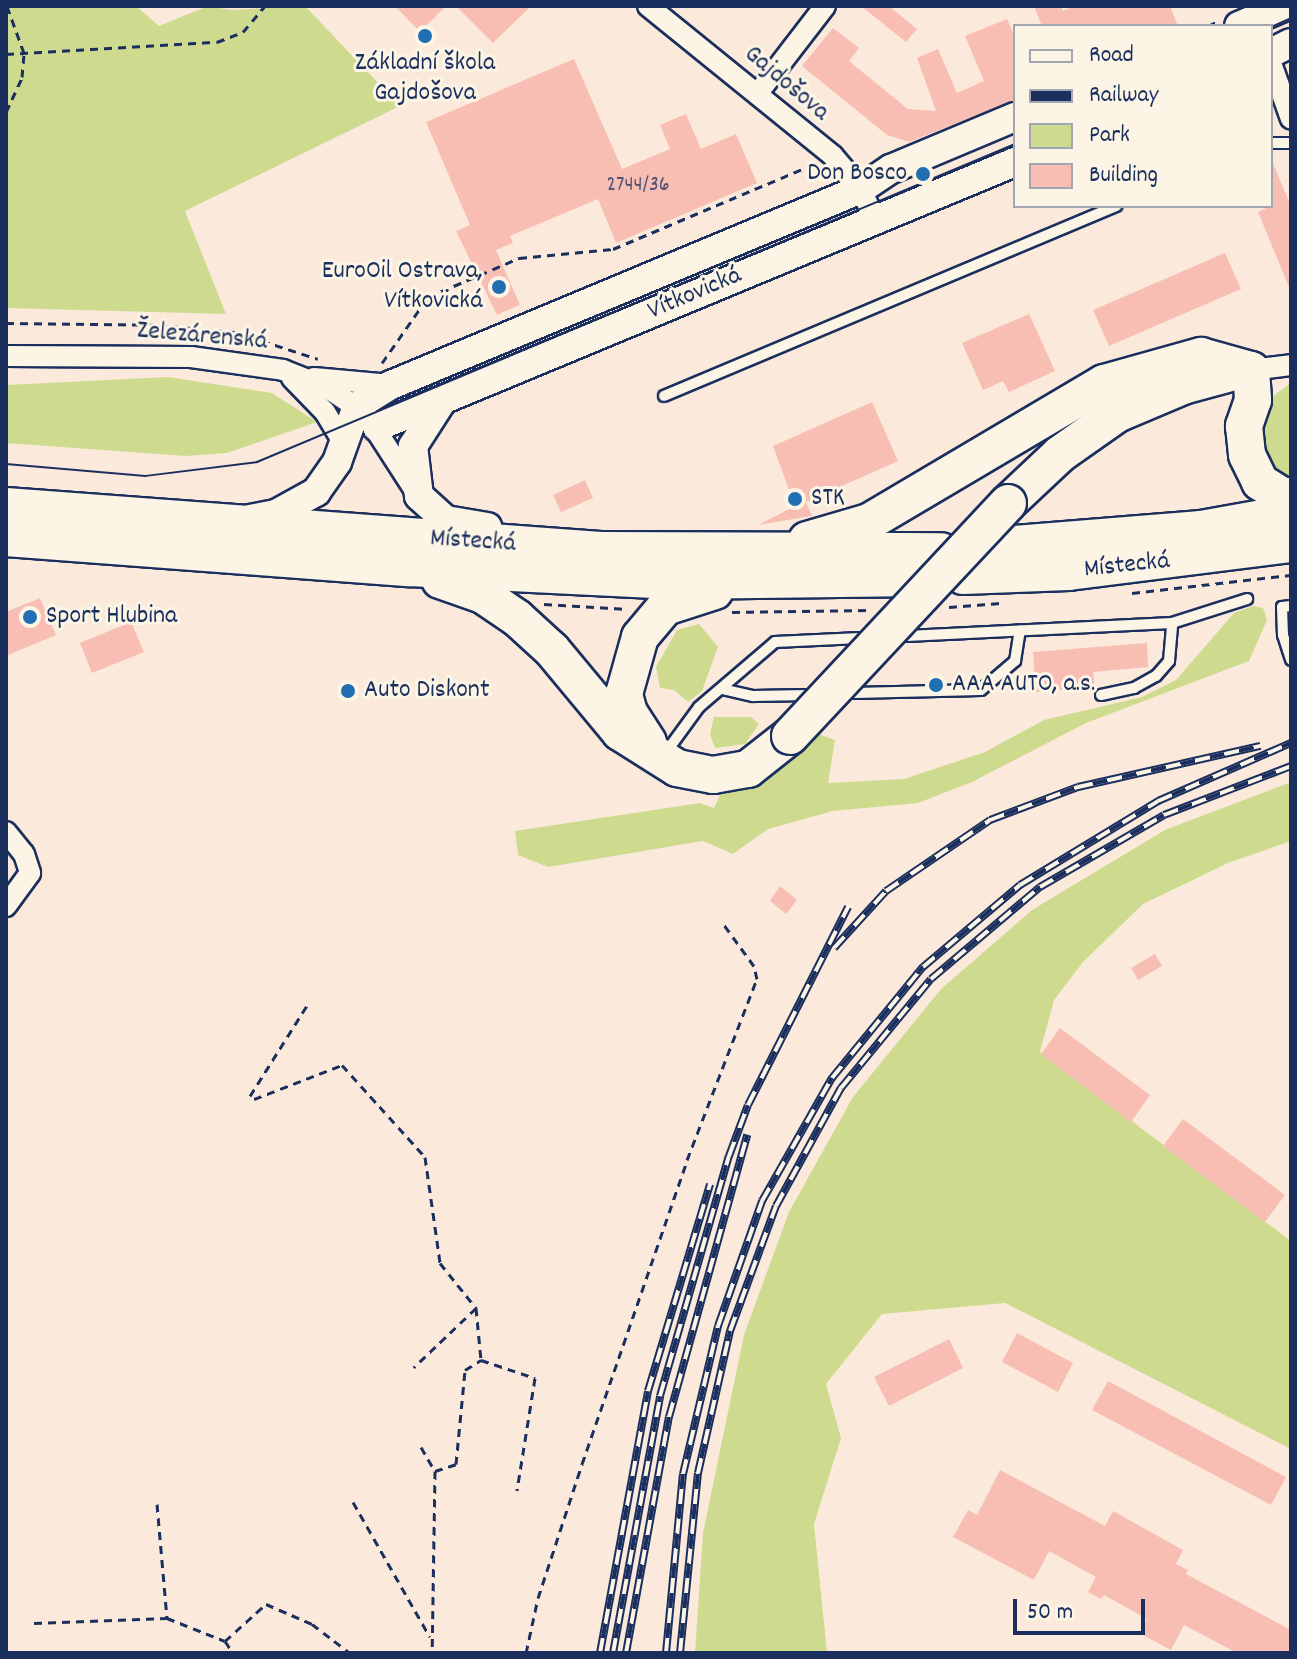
<!DOCTYPE html>
<meta charset="utf-8">
<style>
body{margin:0}
#map{position:relative;width:1297px;height:1659px;overflow:hidden;background:#fbeadb;font-family:Dekko,sans-serif}
div>[style]{position:absolute}
.green>*{inset:0;background:#cedb8f}
.building>*{inset:0;background:#f9beb3}
.path>*{height:3px;margin-top:-1.5px;transform-origin:0;background:repeating-linear-gradient(90deg,#1b2f5e 0 8px,transparent 0 14px)}
.roads{filter:drop-shadow(2px 0 #1b2f5e) drop-shadow(-2px 0 #1b2f5e) drop-shadow(0 2px #1b2f5e) drop-shadow(0 -2px #1b2f5e)}
.lane>*{height:10px;margin:-5px;padding:0 5px;transform-origin:5px;border-radius:5px;background:#fcf5e5}
.street>*{height:20px;margin:-10px;padding:0 10px;transform-origin:10px;border-radius:10px;background:#fcf5e5}
.secondary>*{height:28px;margin:-14px;padding:0 14px;transform-origin:14px;border-radius:14px;background:#fcf5e5}
.highway>*{height:36px;margin:-18px;padding:0 18px;transform-origin:18px;border-radius:18px;background:#fcf5e5}
.tram>*{height:2px;margin:-1px;padding:0 1px;transform-origin:1px;border-radius:1px;background:#1b2f5e}
.rail>*{height:8px;margin-top:-4px;transform-origin:0;background:repeating-linear-gradient(90deg,#fcf5e5 0 15px,#1b2f5e 0 30px);box-sizing:border-box;border-block:2px solid #1b2f5e}
.bridges{filter:drop-shadow(2px 0 #1b2f5e) drop-shadow(-2px 0 #1b2f5e) drop-shadow(0 2px #1b2f5e) drop-shadow(0 -2px #1b2f5e)}
.highway-bridge>*{height:36px;margin:-18px;padding:0 18px;transform-origin:18px;border-radius:18px;background:#fcf5e5}
.dots>*{width:22px;height:22px;translate:-50% -50%;box-sizing:border-box;border:4px solid #fcf5e5;border-radius:50%}
span{translate:-50% -50%;white-space:nowrap;text-align:center;line-height:1.15;-webkit-text-stroke:6px #fcf5e5;paint-order:stroke}
.number-label{font-size:22px;color:#525373}
.number-label span{-webkit-text-stroke-width:0}
.poi-label{font-size:26px;color:#1b2f5e}
.right{translate:-100% -50%;text-align:right}
.left{translate:0 -50%;text-align:left}
.street-label{font-size:26px;color:#1b2f5e}
.frame{position:absolute;inset:0;border:8px solid #1b2f5e;pointer-events:none}
.legend{position:absolute;left:1013px;top:24px;width:260px;height:184px;box-sizing:border-box;background:#fcf5e5;border:2px solid #a2a6af;margin:0;padding:10px 14px;list-style:none;font-size:24px;color:#1b2f5e}
.legend li{display:flex;align-items:center;gap:16px;height:40px}
.legend b{width:40px;border:2px solid #a2a6af}
.scale{position:absolute;left:1013px;top:1599px;width:132px;height:36px;box-sizing:border-box;border:4px solid #1b2f5e;border-top:0;padding-left:10px;font-size:24px;line-height:28px;white-space:nowrap;color:#1b2f5e;-webkit-text-stroke:6px #fcf5e5;paint-order:stroke}
</style>
<div id="map">
<div class="green">
<div style="clip-path:polygon(6px 6px,136px 6px,159px 26px,208px 6px,231px 10px,305px 6px,400px 106px,185px 211px,226px 314px,6px 308px)"></div>
<div style="clip-path:polygon(168px 377px,272px 393px,317px 422px,227px 453px,186px 456px,6px 443px,6px 385px)"></div>
<div style="clip-path:polygon(1291px 383px,1291px 482px,1271px 469px,1257px 436px,1269px 399px)"></div>
<div style="clip-path:polygon(1253px 606px,1263px 608px,1267px 620px,1249px 661px,1086px 723px,972px 782px,918px 803px,833px 811px,768px 829px,733px 854px,703px 841px,548px 867px,518px 855px,515px 831px,700px 803px,714px 808px,722px 791px,783px 766px,815px 733px,835px 740px,828px 783px,904px 779px,985px 752px,1044px 720px,1142px 697px,1176px 680px,1234px 613px)"></div>
<div style="clip-path:polygon(699px 624px,718px 647px,702px 691px,688px 702px,674px 690px,660px 688px,656px 667px,677px 630px)"></div>
<div style="clip-path:polygon(714px 717px,751px 717px,759px 724px,745px 744px,715px 748px,710px 734px)"></div>
<div style="clip-path:polygon(1291px 782px,1291px 841px,1228px 863px,1143px 904px,1083px 962px,1054px 1000px,1040px 1052px,1291px 1241px,1291px 1449px,1005px 1303px,882px 1314px,826px 1384px,841px 1438px,814px 1524px,827px 1653px,695px 1653px,703px 1533px,744px 1335px,789px 1212px,853px 1097px,941px 989px,1032px 910px,1165px 830px)"></div>
</div>
<div class="building">
<div style="clip-path:polygon(395px 6px,446px 6px,420px 32px)"></div>
<div style="clip-path:polygon(456px 6px,531px 6px,493px 43px)"></div>
<div style="clip-path:polygon(861px 6px,889px 6px,917px 29px,906px 42px)"></div>
<div style="clip-path:polygon(1034px 6px,1061px 6px,1063px 11px,1074px 6px,1170px 6px,1178px 26px,1042px 26px)"></div>
<div style="clip-path:polygon(1007px 19px,1015px 37px,1015px 100px,909px 142px,887px 135px,802px 66px,833px 28px,859px 48px,849px 61px,893px 97px,908px 109px,936px 111px,917px 58px,938px 49px,957px 93px,984px 81px,965px 36px)"></div>
<div style="clip-path:polygon(574px 59px,622px 169px,670px 149px,660px 125px,686px 114px,701px 149px,736px 134px,757px 183px,616px 243px,598px 199px,510px 236px,513px 243px,496px 250px,520px 305px,497px 315px,456px 231px,470px 225px,426px 122px)"></div>
<div style="clip-path:polygon(1271px 159px,1291px 206px,1291px 292px,1258px 212px,1271px 206px)"></div>
<div style="clip-path:polygon(1225px 253px,1241px 289px,1109px 346px,1093px 310px)"></div>
<div style="clip-path:polygon(1029px 314px,1055px 371px,1009px 392px,1003px 381px,983px 390px,962px 343px)"></div>
<div style="clip-path:polygon(872px 402px,898px 461px,806px 502px,812px 516px,758px 525px,795px 506px,773px 446px)"></div>
<div style="clip-path:polygon(585px 480px,593px 498px,561px 512px,553px 495px)"></div>
<div style="clip-path:polygon(40px 598px,56px 635px,6px 656px,6px 612px)"></div>
<div style="clip-path:polygon(131px 622px,144px 652px,92px 673px,80px 643px)"></div>
<div style="clip-path:polygon(1147px 643px,1148px 667px,1093px 672px,1095px 687px,1036px 692px,1033px 652px)"></div>
<div style="clip-path:polygon(780px 886px,797px 900px,786px 914px,770px 901px)"></div>
<div style="clip-path:polygon(1155px 954px,1162px 966px,1138px 980px,1131px 968px)"></div>
<div style="clip-path:polygon(1060px 1028px,1150px 1095px,1131px 1122px,1041px 1054px)"></div>
<div style="clip-path:polygon(1183px 1119px,1285px 1195px,1265px 1222px,1163px 1146px)"></div>
<div style="clip-path:polygon(1017px 1333px,1073px 1363px,1058px 1392px,1002px 1362px)"></div>
<div style="clip-path:polygon(949px 1339px,963px 1368px,889px 1406px,874px 1377px)"></div>
<div style="clip-path:polygon(1108px 1381px,1286px 1477px,1271px 1505px,1092px 1410px)"></div>
<div style="clip-path:polygon(1000px 1470px,1105px 1526px,1113px 1511px,1183px 1550px,1176px 1564px,1188px 1570px,1186px 1574px,1291px 1630px,1291px 1653px,1237px 1653px,1184px 1625px,1171px 1650px,1139px 1633px,1147px 1619px,1104px 1595px,1101px 1599px,1088px 1592px,1096px 1577px,1049px 1551px,1034px 1580px,953px 1537px,968px 1510px,977px 1515px)"></div>
</div>
<div class="path">
<div style="left:1208px;top:26px;width:11px;rotate:-27deg"></div>
<div style="left:6px;top:54px;width:211px;rotate:-3.3deg"></div>
<div style="left:217px;top:42px;width:28px;rotate:-21deg"></div>
<div style="left:243px;top:32px;width:34px;rotate:-50deg"></div>
<div style="left:6px;top:112px;width:38px;rotate:-65deg"></div>
<div style="left:22px;top:77px;width:24px;rotate:-85deg"></div>
<div style="left:24px;top:53px;width:50px;rotate:-109.9deg"></div>
<div style="left:6px;top:323px;width:153px;rotate:0.7deg"></div>
<div style="left:159px;top:325px;width:76px;rotate:5.3deg"></div>
<div style="left:235px;top:332px;width:87px;rotate:18deg"></div>
<div style="left:382px;top:363px;width:80px;rotate:-55.1deg"></div>
<div style="left:428px;top:297px;width:99px;rotate:-23.2deg"></div>
<div style="left:519px;top:258px;width:94px;rotate:-5.5deg"></div>
<div style="left:613px;top:249px;width:218px;rotate:-22.9deg"></div>
<div style="left:1132px;top:593px;width:160px;rotate:-6.5deg"></div>
<div style="left:544px;top:604px;width:84px;rotate:3.4deg"></div>
<div style="left:949px;top:607px;width:52px;rotate:-4.4deg"></div>
<div style="left:732px;top:612px;width:140px;rotate:-0.8deg"></div>
<div style="left:250px;top:1096px;width:109px;rotate:-57.8deg"></div>
<div style="left:254px;top:1099px;width:94px;rotate:-21.1deg"></div>
<div style="left:342px;top:1065px;width:124px;rotate:47.9deg"></div>
<div style="left:425px;top:1157px;width:107px;rotate:81.9deg"></div>
<div style="left:440px;top:1263px;width:58px;rotate:51.3deg"></div>
<div style="left:476px;top:1308px;width:86px;rotate:136.4deg"></div>
<div style="left:476px;top:1308px;width:52px;rotate:84.5deg"></div>
<div style="left:481px;top:1360px;width:57px;rotate:18.4deg"></div>
<div style="left:535px;top:1378px;width:114px;rotate:99.1deg"></div>
<div style="left:421px;top:1447px;width:28px;rotate:60deg"></div>
<div style="left:435px;top:1471px;width:182px;rotate:90.9deg"></div>
<div style="left:435px;top:1471px;width:22px;rotate:-18deg"></div>
<div style="left:456px;top:1464px;width:94px;rotate:-84.5deg"></div>
<div style="left:465px;top:1370px;width:19px;rotate:-32deg"></div>
<div style="left:353px;top:1502px;width:155px;rotate:60.3deg"></div>
<div style="left:157px;top:1504px;width:114px;rotate:85deg"></div>
<div style="left:34px;top:1623px;width:133px;rotate:-2.2deg"></div>
<div style="left:167px;top:1618px;width:62px;rotate:21.6deg"></div>
<div style="left:225px;top:1641px;width:55px;rotate:-42.1deg"></div>
<div style="left:266px;top:1604px;width:50px;rotate:23.5deg"></div>
<div style="left:312px;top:1624px;width:48px;rotate:37.3deg"></div>
<div style="left:225px;top:1641px;width:14px;rotate:56deg"></div>
<div style="left:526px;top:1653px;width:56px;rotate:-77.7deg"></div>
<div style="left:538px;top:1598px;width:141px;rotate:-71.8deg"></div>
<div style="left:582px;top:1464px;width:322px;rotate:-70.9deg"></div>
<div style="left:687px;top:1160px;width:194px;rotate:-68.9deg"></div>
<div style="left:757px;top:979px;width:13px;rotate:-103deg"></div>
<div style="left:754px;top:966px;width:54px;rotate:-126deg"></div>
</div>
<div class="roads">
<div class="lane">
<div style="left:1271px;top:143px;width:20px"></div>
<div style="left:664px;top:396px;width:491px;rotate:-22.8deg"></div>
<div style="left:1291px;top:606px;width:9px;rotate:174deg"></div>
<div style="left:1282px;top:607px;width:28px;rotate:88deg"></div>
<div style="left:1283px;top:635px;width:26px;rotate:72deg"></div>
<div style="left:907px;top:636px;width:265px;rotate:-2.8deg"></div>
<div style="left:1172px;top:623px;width:79px;rotate:-17.7deg"></div>
<div style="left:722px;top:689px;width:32px;rotate:13deg"></div>
<div style="left:753px;top:696px;width:55px;rotate:-1deg"></div>
<div style="left:854px;top:693px;width:127px;rotate:-1.4deg"></div>
<div style="left:981px;top:690px;width:45px;rotate:-40.5deg"></div>
<div style="left:1015px;top:661px;width:31px;rotate:-81deg"></div>
<div style="left:1101px;top:695px;width:34px;rotate:-12deg"></div>
<div style="left:1134px;top:688px;width:25px;rotate:-29deg"></div>
<div style="left:1156px;top:676px;width:20px;rotate:-49deg"></div>
<div style="left:1169px;top:661px;width:38px;rotate:-85deg"></div>
<div style="left:664px;top:755px;width:59px;rotate:-53.9deg"></div>
<div style="left:699px;top:707px;width:100px;rotate:-40.5deg"></div>
<div style="left:775px;top:642px;width:85px;rotate:-2.7deg"></div>
</div>
<div class="street">
<div style="left:648px;top:6px;width:238px;rotate:39deg"></div>
<div style="left:833px;top:156px;width:43px;rotate:49.7deg"></div>
<div style="left:861px;top:189px;width:32px;rotate:66deg"></div>
<div style="left:1271px;top:63px;width:59px;rotate:70.3deg"></div>
<div style="left:758px;top:93px;width:110px;rotate:-52.4deg"></div>
<div style="left:6px;top:356px;width:185px;rotate:0.3deg"></div>
<div style="left:191px;top:357px;width:93px;rotate:8deg"></div>
<div style="left:283px;top:370px;width:46px;rotate:21.6deg"></div>
<div style="left:326px;top:387px;width:47px;rotate:33.7deg"></div>
<div style="left:365px;top:413px;width:94px;rotate:57.2deg"></div>
<div style="left:1251px;top:370px;width:40px;rotate:-7.1deg"></div>
<div style="left:292px;top:378px;width:47px;rotate:45.9deg"></div>
<div style="left:325px;top:412px;width:35px;rotate:59deg"></div>
<div style="left:314px;top:378px;width:77px;rotate:5.2deg"></div>
<div style="left:6px;top:832px;width:28px;rotate:51deg"></div>
<div style="left:24px;top:854px;width:20px;rotate:72deg"></div>
<div style="left:30px;top:873px;width:41px;rotate:126deg"></div>
</div>
<div class="secondary">
<div style="left:1239px;top:26px;width:51px;rotate:-23.1deg"></div>
<div style="left:1271px;top:53px;width:22px;rotate:-27deg"></div>
<div style="left:442px;top:401px;width:54px;rotate:122.8deg"></div>
<div style="left:413px;top:446px;width:50px;rotate:83.2deg"></div>
<div style="left:419px;top:496px;width:36px;rotate:42deg"></div>
<div style="left:446px;top:520px;width:42px;rotate:9.7deg"></div>
<div style="left:377px;top:427px;width:691px;rotate:-22.56deg"></div>
<div style="left:250px;top:519px;width:26px;rotate:-11deg"></div>
<div style="left:276px;top:514px;width:46px;rotate:-28.8deg"></div>
<div style="left:316px;top:492px;width:37px;rotate:-55deg"></div>
<div style="left:337px;top:462px;width:59px;rotate:-70.3deg"></div>
<div style="left:357px;top:406px;width:40px;rotate:-32deg"></div>
<div style="left:391px;top:385px;width:509px;rotate:-22.64deg"></div>
<div style="left:861px;top:189px;width:36px;rotate:-34deg"></div>
<div style="left:891px;top:169px;width:134px;rotate:-22.8deg"></div>
</div>
<div class="highway">
<div style="left:1251px;top:370px;width:30px;rotate:86deg"></div>
<div style="left:1253px;top:400px;width:28px;rotate:109deg"></div>
<div style="left:1244px;top:426px;width:29px;rotate:84deg"></div>
<div style="left:1247px;top:455px;width:30px;rotate:64deg"></div>
<div style="left:1260px;top:482px;width:26px;rotate:32deg"></div>
<div style="left:1282px;top:496px;width:9px"></div>
<div style="left:1008px;top:503px;width:71px;rotate:-43.3deg"></div>
<div style="left:1060px;top:454px;width:70px;rotate:-35.1deg"></div>
<div style="left:1117px;top:414px;width:72px;rotate:-23deg"></div>
<div style="left:1183px;top:386px;width:46px;rotate:-15.3deg"></div>
<div style="left:6px;top:506px;width:596px;rotate:4.24deg"></div>
<div style="left:600px;top:550px;width:341px;rotate:0.2deg"></div>
<div style="left:6px;top:538px;width:404px;rotate:4.3deg"></div>
<div style="left:409px;top:568px;width:266px;rotate:2.8deg"></div>
<div style="left:675px;top:581px;width:241px;rotate:-0.7deg"></div>
<div style="left:807px;top:540px;width:65px;rotate:-16.2deg"></div>
<div style="left:869px;top:522px;width:273px;rotate:-30.6deg"></div>
<div style="left:1104px;top:383px;width:101px;rotate:-15.6deg"></div>
<div style="left:1201px;top:356px;width:52px;rotate:15.6deg"></div>
<div style="left:990px;top:546px;width:212px;rotate:-4.6deg"></div>
<div style="left:1201px;top:529px;width:91px;rotate:-10.1deg"></div>
<div style="left:963px;top:576px;width:106px;rotate:-2.2deg"></div>
<div style="left:1069px;top:572px;width:224px;rotate:-7.2deg"></div>
<div style="left:440px;top:580px;width:46px;rotate:19.2deg"></div>
<div style="left:483px;top:595px;width:41px;rotate:34.1deg"></div>
<div style="left:517px;top:618px;width:47px;rotate:42.4deg"></div>
<div style="left:552px;top:650px;width:107px;rotate:50.3deg"></div>
<div style="left:620px;top:732px;width:67px;rotate:32.3deg"></div>
<div style="left:677px;top:768px;width:37px;rotate:11deg"></div>
<div style="left:713px;top:775px;width:36px;rotate:-10deg"></div>
<div style="left:748px;top:769px;width:53px;rotate:-38.2deg"></div>
<div style="left:648px;top:742px;width:35px;rotate:-123deg"></div>
<div style="left:629px;top:713px;width:20px;rotate:-105deg"></div>
<div style="left:624px;top:694px;width:59px;rotate:-74.3deg"></div>
<div style="left:640px;top:637px;width:39px;rotate:-50deg"></div>
<div style="left:665px;top:607px;width:52px;rotate:-17.7deg"></div>
</div>
</div>
<div class="tram">
<div style="left:1271px;top:27px;width:22px;rotate:-24deg"></div>
<div style="left:6px;top:464px;width:140px;rotate:4.9deg"></div>
<div style="left:145px;top:476px;width:113px;rotate:-7.1deg"></div>
<div style="left:257px;top:462px;width:822px;rotate:-22.76deg"></div>
</div>
<div class="rail">
<div style="left:834px;top:948px;width:77px;rotate:-47.6deg"></div>
<div style="left:886px;top:891px;width:126px;rotate:-34.3deg"></div>
<div style="left:990px;top:820px;width:94px;rotate:-20.6deg"></div>
<div style="left:1078px;top:787px;width:187px;rotate:-12.7deg"></div>
<div style="left:600px;top:1653px;width:266px;rotate:-79.6deg"></div>
<div style="left:648px;top:1391px;width:216px;rotate:-73.3deg"></div>
<div style="left:613px;top:1653px;width:261px;rotate:-79.6deg"></div>
<div style="left:660px;top:1396px;width:250px;rotate:-74deg"></div>
<div style="left:729px;top:1156px;width:54px;rotate:-69.6deg"></div>
<div style="left:748px;top:1105px;width:222px;rotate:-63.2deg"></div>
<div style="left:626px;top:1653px;width:240px;rotate:-79.7deg"></div>
<div style="left:669px;top:1417px;width:293px;rotate:-74.5deg"></div>
<div style="left:666px;top:1653px;width:180px;rotate:-84.6deg"></div>
<div style="left:683px;top:1474px;width:152px;rotate:-76.7deg"></div>
<div style="left:718px;top:1326px;width:133px;rotate:-70.6deg"></div>
<div style="left:762px;top:1201px;width:142px;rotate:-60.4deg"></div>
<div style="left:832px;top:1078px;width:144px;rotate:-50.7deg"></div>
<div style="left:923px;top:967px;width:127px;rotate:-40.2deg"></div>
<div style="left:1020px;top:885px;width:162px;rotate:-31.3deg"></div>
<div style="left:1158px;top:801px;width:145px;rotate:-23.6deg"></div>
<div style="left:680px;top:1653px;width:181px;rotate:-84.3deg"></div>
<div style="left:698px;top:1473px;width:146px;rotate:-77.3deg"></div>
<div style="left:730px;top:1331px;width:133px;rotate:-69.8deg"></div>
<div style="left:776px;top:1206px;width:135px;rotate:-61.2deg"></div>
<div style="left:841px;top:1088px;width:141px;rotate:-50.5deg"></div>
<div style="left:931px;top:979px;width:143px;rotate:-40.2deg"></div>
<div style="left:1040px;top:887px;width:143px;rotate:-30.1deg"></div>
<div style="left:1164px;top:815px;width:136px;rotate:-21.1deg"></div>
</div>
<div class="bridges">
<div class="highway-bridge">
<div style="left:790px;top:736px;width:319px;rotate:-46.9deg"></div>
</div>
</div>
<div class="dots">
<div style="left:425px;top:36px;background:#1f6fb2"></div>
<div style="left:923px;top:174px;background:#1f6fb2"></div>
<div style="left:499px;top:287px;background:#1f6fb2"></div>
<div style="left:795px;top:499px;background:#1f6fb2"></div>
<div style="left:30px;top:617px;background:#1f6fb2"></div>
<div style="left:936px;top:685px;background:#1f6fb2"></div>
<div style="left:348px;top:691px;background:#1f6fb2"></div>
</div>
<div class="number-label">
<span style="left:638px;top:186px">2744/36</span>
</div>
<div class="poi-label">
<span style="left:425px;top:79px">Základní škola<br>Gajdošova</span>
<span class="right" style="left:907px;top:174px">Don Bosco</span>
<span class="right" style="left:483px;top:287px">EuroOil Ostrava,<br>Vítkovická</span>
<span class="left" style="left:811px;top:499px">STK</span>
<span class="left" style="left:46px;top:617px">Sport Hlubina</span>
<span class="left" style="left:952px;top:685px">AAA AUTO, a.s.</span>
<span class="left" style="left:364px;top:691px">Auto Diskont</span>
</div>
<div class="street-label">
<span style="left:786px;top:84px;rotate:40deg">Gajdošova</span>
<span style="left:695px;top:294px;rotate:-23deg">Vítkovická</span>
<span style="left:202px;top:337px;rotate:5deg">Železárenská</span>
<span style="left:473px;top:542px;rotate:4deg">Místecká</span>
<span style="left:1127px;top:566px;rotate:-6deg">Místecká</span>
</div>
<div class="frame"></div>
<ul class="legend">
<li><b style="height:10px;background:#fcf5e5"></b>Road</li>
<li><b style="height:10px;background:#1b2f5e"></b>Railway</li>
<li><b style="height:22px;background:#cedb8f"></b>Park</li>
<li><b style="height:22px;background:#f9beb3"></b>Building</li>
</ul>
<div class="scale">50 m</div>
</div>
